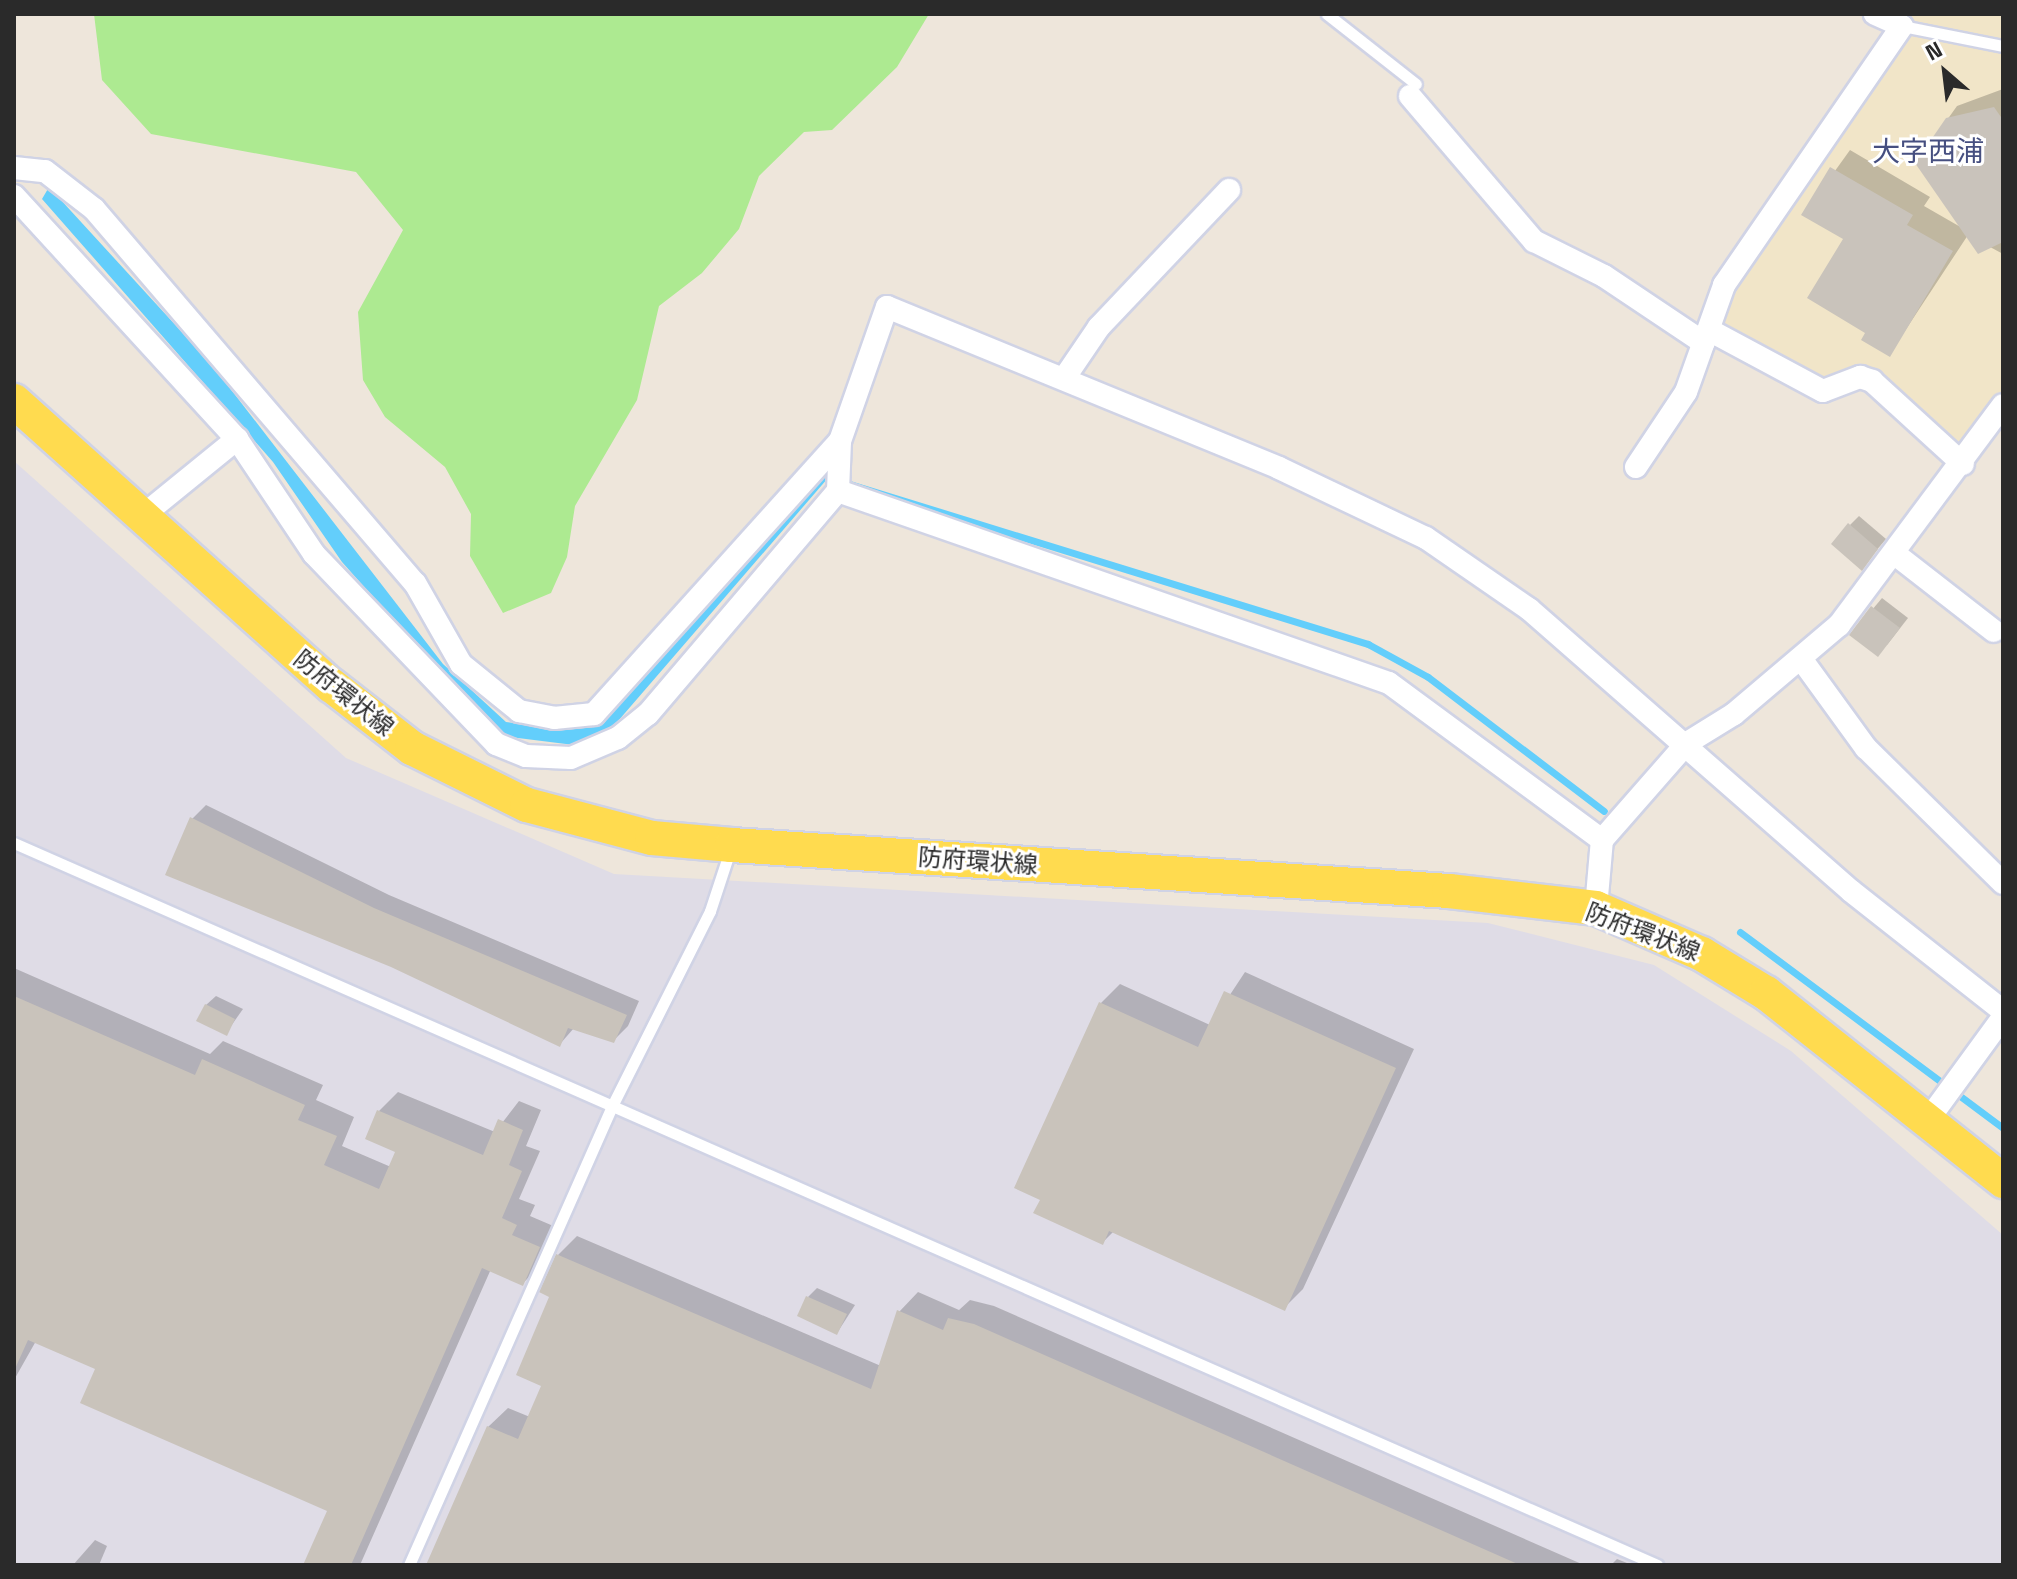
<!DOCTYPE html>
<meta charset="utf-8">
<style>
body{margin:0}
#map{position:relative;width:2017px;height:1579px;overflow:hidden;background:#eee6db;font-family:"Space Grotesk","Noto Sans JP",sans-serif}
div>[style]{position:absolute}
.industrial>*{inset:0;background:#dfdce6}
.education>*{inset:0;background:#f1e5c8}
.green>*{inset:0;background:#adea91}
.water>*{inset:0;background:#63cefb}
.shadow>*{inset:0;background:#0003}
.stream>*{height:7px;margin:-3.5px;padding:0 3.5px;transform-origin:3.5px;border-radius:3.5px;background:#63cefb}
.building>*{inset:0;background:#c9c3bb}
.roads{filter:drop-shadow(2px 0 #d0d3e5) drop-shadow(-2px 0 #d0d3e5) drop-shadow(0 2px #d0d3e5) drop-shadow(0 -2px #d0d3e5)}
.service>*{height:11px;margin:-5.5px;padding:0 5.5px;transform-origin:5.5px;border-radius:5.5px;background:#fff}
.minor>*{height:22px;margin:-11px;padding:0 11px;transform-origin:11px;border-radius:11px;background:#fff}
.primary>*{height:34px;margin:-17px;padding:0 17px;transform-origin:17px;border-radius:17px;background:#ffdb4f}
span{translate:-50% -50%;white-space:nowrap;text-align:center;line-height:1.15;-webkit-text-stroke:6px #fff;paint-order:stroke}
.street-label{font-size:24px;color:#2a2a2a}
.quarter-label{font-size:28px;color:#464f80}
.frame{position:absolute;inset:0;border:16px solid #2a2a2a;pointer-events:none}
.north{position:absolute;left:1905px;top:32px;width:80px;height:80px;-webkit-text-stroke:6px #fff;paint-order:stroke;rotate:332deg;font-size:22px;font-weight:700;line-height:32px;text-align:center;color:#2a2a2a}
.north::after{content:'';display:block;margin:auto;width:28px;height:36px;background:#2a2a2a;clip-path:polygon(50% 0,100% 100%,50% 72%,0 100%)}
</style>
<div id="map">
<div class="industrial">
<div style="clip-path:polygon(14px 461px,346px 758px,614px 874px,1488px 923px,1654px 965px,1791px 1051px,2003px 1235px,2003px 1565px,14px 1565px)"></div>
</div>
<div class="education">
<div style="clip-path:polygon(1896px 14px,2003px 14px,2003px 390px,1959px 453px,1860px 363px,1818px 381px,1716px 324px,1729px 288px)"></div>
</div>
<div class="green">
<div style="clip-path:polygon(94px 14px,929px 14px,897px 67px,832px 130px,804px 132px,759px 176px,739px 229px,702px 273px,659px 306px,637px 400px,575px 506px,567px 557px,551px 593px,503px 613px,470px 556px,471px 514px,445px 467px,385px 417px,363px 380px,358px 312px,403px 230px,356px 172px,151px 134px,102px 80px)"></div>
</div>
<div class="water">
<div style="clip-path:polygon(49px 187px,212px 365px,443px 664px,506px 722px,564px 730px,590px 723px,820px 472px,828px 478px,612px 728px,574px 745px,510px 737px,483px 720px,342px 562px,273px 462px,42px 199px)"></div>
</div>
<div class="shadow">
<div style="clip-path:polygon(2003px 89px,2003px 254px,1968px 235px,1889px 355px,1868px 332px,1845px 239px,1804px 214px,1850px 150px,1930px 197px,1924px 206px,1964px 229px,1917px 162px,1957px 106px)"></div>
<div style="clip-path:polygon(1859px 516px,1886px 539px,1864px 565px,1850px 525px)"></div>
<div style="clip-path:polygon(1882px 598px,1908px 618px,1887px 645px,1852px 634px)"></div>
<div style="clip-path:polygon(206px 805px,389px 895px,639px 1001px,628px 1026px,614px 1040px,574px 1028px,560px 1044px,192px 819px)"></div>
<div style="clip-path:polygon(14px 968px,210px 1054px,223px 1041px,323px 1085px,316px 1100px,354px 1117px,342px 1146px,391px 1167px,397px 1151px,379px 1111px,398px 1092px,495px 1132px,519px 1101px,541px 1110px,526px 1146px,540px 1151px,519px 1199px,535px 1205px,530px 1216px,558px 1228px,542px 1264px,523px 1283px,491px 1269px,360px 1565px,305px 1565px,329px 1510px,98px 1368px,36px 1341px,14px 1380px)"></div>
<div style="clip-path:polygon(1245px 972px,1414px 1049px,1303px 1289px,1284px 1308px,1114px 1231px,1102px 1243px,1042px 1199px,1101px 1003px,1120px 984px,1210px 1025px)"></div>
<div style="clip-path:polygon(216px 996px,243px 1009px,226px 1033px,206px 1005px)"></div>
<div style="clip-path:polygon(577px 1236px,881px 1366px,899px 1312px,918px 1292px,959px 1310px,970px 1300px,994px 1306px,1584px 1565px,428px 1565px,488px 1427px,508px 1408px,530px 1417px,543px 1385px,558px 1255px)"></div>
<div style="clip-path:polygon(817px 1288px,855px 1305px,837px 1333px,808px 1297px)"></div>
<div style="clip-path:polygon(95px 1540px,107px 1546px,99px 1565px,73px 1565px)"></div>
<div style="clip-path:polygon(1617px 1559px,1632px 1565px,1611px 1565px)"></div>
</div>
<div class="stream">
<div style="left:840px;top:481px;width:553px;rotate:17.16deg"></div>
<div style="left:1368px;top:644px;width:68px;rotate:28.8deg"></div>
<div style="left:1428px;top:677px;width:221px;rotate:37.3deg"></div>
<div style="left:1740px;top:932px;width:328px;rotate:36.7deg"></div>
</div>
<div class="building">
<div style="clip-path:polygon(1994px 107px,2003px 120px,2003px 242px,1978px 254px,1915px 163px,1946px 118px)"></div>
<div style="clip-path:polygon(1830px 167px,1913px 215px,1907px 225px,1953px 251px,1890px 357px,1861px 340px,1865px 333px,1807px 298px,1843px 239px,1801px 215px)"></div>
<div style="clip-path:polygon(1848px 523px,1878px 549px,1862px 571px,1831px 544px)"></div>
<div style="clip-path:polygon(1871px 606px,1900px 628px,1878px 657px,1849px 635px)"></div>
<div style="clip-path:polygon(190px 817px,374px 908px,627px 1015px,614px 1043px,568px 1028px,560px 1047px,391px 967px,165px 875px)"></div>
<div style="clip-path:polygon(1224px 991px,1396px 1068px,1285px 1311px,1109px 1231px,1103px 1245px,1033px 1213px,1040px 1200px,1014px 1188px,1099px 1002px,1198px 1047px)"></div>
<div style="clip-path:polygon(14px 996px,195px 1075px,202px 1059px,305px 1105px,298px 1120px,337px 1136px,324px 1165px,379px 1189px,395px 1152px,365px 1139px,377px 1110px,483px 1155px,498px 1119px,523px 1130px,509px 1165px,522px 1171px,502px 1218px,517px 1225px,512px 1235px,540px 1247px,523px 1286px,482px 1268px,351px 1565px,303px 1565px,327px 1511px,80px 1403px,95px 1369px,28px 1340px,14px 1371px)"></div>
<div style="clip-path:polygon(205px 1004px,235px 1019px,227px 1036px,196px 1021px)"></div>
<div style="clip-path:polygon(556px 1254px,871px 1389px,897px 1310px,943px 1330px,948px 1318px,974px 1324px,1520px 1565px,426px 1565px,487px 1426px,518px 1439px,541px 1386px,516px 1375px,549px 1297px,539px 1292px)"></div>
<div style="clip-path:polygon(806px 1296px,847px 1314px,837px 1335px,797px 1316px)"></div>
</div>
<div class="roads">
<div class="service">
<div style="left:1327px;top:14px;width:113px;rotate:38.2deg"></div>
<div style="left:1902px;top:26px;width:103px;rotate:11.2deg"></div>
<div style="left:14px;top:843px;width:1795px;rotate:23.72deg"></div>
<div style="left:409px;top:1565px;width:502px;rotate:-66.14deg"></div>
<div style="left:612px;top:1106px;width:218px;rotate:-63.3deg"></div>
<div style="left:710px;top:911px;width:67px;rotate:-71.8deg"></div>
</div>
<div class="minor">
<div style="left:1410px;top:96px;width:191px;rotate:49.5deg"></div>
<div style="left:1534px;top:241px;width:78px;rotate:26.6deg"></div>
<div style="left:1604px;top:276px;width:120px;rotate:33.8deg"></div>
<div style="left:14px;top:168px;width:31px;rotate:6deg"></div>
<div style="left:45px;top:171px;width:62px;rotate:37.8deg"></div>
<div style="left:94px;top:209px;width:493px;rotate:49.4deg"></div>
<div style="left:415px;top:583px;width:93px;rotate:60.4deg"></div>
<div style="left:461px;top:664px;width:75px;rotate:39deg"></div>
<div style="left:519px;top:711px;width:36px;rotate:11deg"></div>
<div style="left:554px;top:718px;width:40px;rotate:-5.7deg"></div>
<div style="left:594px;top:714px;width:367px;rotate:-48deg"></div>
<div style="left:14px;top:196px;width:330px;rotate:47.5deg"></div>
<div style="left:237px;top:439px;width:138px;rotate:56.2deg"></div>
<div style="left:314px;top:554px;width:263px;rotate:46.2deg"></div>
<div style="left:496px;top:744px;width:32px;rotate:22deg"></div>
<div style="left:526px;top:756px;width:45px;rotate:2.5deg"></div>
<div style="left:571px;top:758px;width:51px;rotate:-23.1deg"></div>
<div style="left:618px;top:738px;width:38px;rotate:-39deg"></div>
<div style="left:648px;top:714px;width:293px;rotate:-49.6deg"></div>
<div style="left:838px;top:491px;width:50px;rotate:-87.7deg"></div>
<div style="left:840px;top:441px;width:142px;rotate:-70.7deg"></div>
<div style="left:887px;top:307px;width:424px;rotate:22.3deg"></div>
<div style="left:1279px;top:468px;width:163px;rotate:25.5deg"></div>
<div style="left:1426px;top:538px;width:125px;rotate:34.6deg"></div>
<div style="left:1529px;top:609px;width:428px;rotate:41.2deg"></div>
<div style="left:1851px;top:891px;width:194px;rotate:38.3deg"></div>
<div style="left:1709px;top:330px;width:129px;rotate:28.2deg"></div>
<div style="left:1823px;top:391px;width:40px;rotate:-21deg"></div>
<div style="left:1860px;top:377px;width:13px;rotate:18deg"></div>
<div style="left:1872px;top:381px;width:123px;rotate:42.4deg"></div>
<div style="left:1065px;top:377px;width:60px;rotate:-55.8deg"></div>
<div style="left:1099px;top:327px;width:189px;rotate:-46.5deg"></div>
<div style="left:1636px;top:467px;width:90px;rotate:-56.3deg"></div>
<div style="left:1686px;top:392px;width:114px;rotate:-70.4deg"></div>
<div style="left:1724px;top:285px;width:314px;rotate:-55.5deg"></div>
<div style="left:1902px;top:26px;width:30px;rotate:-156deg"></div>
<div style="left:838px;top:491px;width:583px;rotate:19.21deg"></div>
<div style="left:1389px;top:683px;width:265px;rotate:36.4deg"></div>
<div style="left:141px;top:517px;width:124px;rotate:-39.1deg"></div>
<div style="left:1895px;top:554px;width:125px;rotate:37.9deg"></div>
<div style="left:1802px;top:660px;width:109px;rotate:54deg"></div>
<div style="left:1866px;top:748px;width:192px;rotate:44.6deg"></div>
<div style="left:1596px;top:908px;width:68px;rotate:-85deg"></div>
<div style="left:1602px;top:840px;width:129px;rotate:-48.8deg"></div>
<div style="left:1687px;top:743px;width:55px;rotate:-31.7deg"></div>
<div style="left:1734px;top:714px;width:138px;rotate:-40.3deg"></div>
<div style="left:1839px;top:625px;width:274px;rotate:-53.3deg"></div>
<div style="left:1928px;top:1120px;width:127px;rotate:-53.9deg"></div>
</div>
<div class="primary">
<div style="left:14px;top:401px;width:426px;rotate:41.9deg"></div>
<div style="left:331px;top:685px;width:103px;rotate:37.9deg"></div>
<div style="left:412px;top:748px;width:128px;rotate:26.4deg"></div>
<div style="left:527px;top:805px;width:129px;rotate:14.8deg"></div>
<div style="left:652px;top:838px;width:80px;rotate:5deg"></div>
<div style="left:732px;top:845px;width:718px;rotate:3.67deg"></div>
<div style="left:1449px;top:891px;width:148px;rotate:6.6deg"></div>
<div style="left:1596px;top:908px;width:116px;rotate:23.5deg"></div>
<div style="left:1702px;top:954px;width:75px;rotate:31.4deg"></div>
<div style="left:1766px;top:993px;width:303px;rotate:38.4deg"></div>
</div>
</div>
<div class="street-label">
<span style="left:344px;top:693px;rotate:39deg">防府環状線</span>
<span style="left:978px;top:861px;rotate:4deg">防府環状線</span>
<span style="left:1643px;top:932px;rotate:21deg">防府環状線</span>
</div>
<div class="quarter-label">
<span style="left:1928px;top:151px">大字西浦</span>
</div>
<div class="frame"></div>
<div class="north">N</div>
</div>
